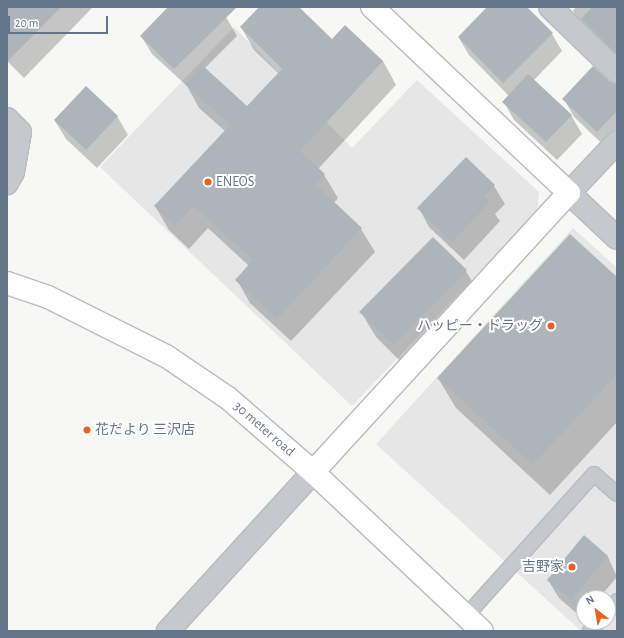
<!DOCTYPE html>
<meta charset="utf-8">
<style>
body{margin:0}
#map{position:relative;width:624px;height:638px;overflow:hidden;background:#f7f7f4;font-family:"Alegreya Sans","Noto Sans JP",sans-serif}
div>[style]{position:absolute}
.built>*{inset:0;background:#e5e6e5}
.shadow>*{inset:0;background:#0003}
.building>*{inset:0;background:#adb5bb}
.roads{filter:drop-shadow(1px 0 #b7bcc1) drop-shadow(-1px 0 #b7bcc1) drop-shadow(0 1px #b7bcc1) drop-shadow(0 -1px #b7bcc1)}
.lane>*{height:14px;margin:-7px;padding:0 7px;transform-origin:7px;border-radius:7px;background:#c5c8cc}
.street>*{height:22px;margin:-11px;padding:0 11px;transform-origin:11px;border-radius:11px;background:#c5c8cc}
.secondary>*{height:22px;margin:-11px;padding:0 11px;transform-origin:11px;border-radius:11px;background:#fff}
.dots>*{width:11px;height:11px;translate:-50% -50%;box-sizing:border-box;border:2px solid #fff;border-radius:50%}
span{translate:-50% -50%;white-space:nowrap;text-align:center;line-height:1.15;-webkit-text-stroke:4px #fff;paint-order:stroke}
.poi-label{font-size:14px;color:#647587}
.left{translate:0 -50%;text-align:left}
.right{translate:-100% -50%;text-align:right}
.street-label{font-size:14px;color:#647587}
.frame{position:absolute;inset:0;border:8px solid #647587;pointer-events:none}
.north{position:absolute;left:576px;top:590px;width:40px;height:40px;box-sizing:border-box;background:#fff;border:1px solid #c1c8cf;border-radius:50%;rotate:329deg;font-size:11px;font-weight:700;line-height:16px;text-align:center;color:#647587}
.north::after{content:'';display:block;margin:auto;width:14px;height:18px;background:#ed5f1e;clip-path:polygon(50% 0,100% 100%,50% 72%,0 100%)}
.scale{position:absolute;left:8px;top:16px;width:100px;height:18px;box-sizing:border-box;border:2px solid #647587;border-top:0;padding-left:5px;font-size:12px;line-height:14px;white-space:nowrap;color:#647587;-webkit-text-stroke:3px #fff;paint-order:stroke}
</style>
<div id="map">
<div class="built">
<div style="clip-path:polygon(234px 27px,352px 148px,417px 80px,539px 192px,537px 212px,352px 406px,100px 167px)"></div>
<div style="clip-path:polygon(evenodd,573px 228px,617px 268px,617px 631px,581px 631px,376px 444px,573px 228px,584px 598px,608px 598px,608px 622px,584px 622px,584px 598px)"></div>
</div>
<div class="shadow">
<div style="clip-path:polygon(7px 7px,93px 7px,24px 78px,7px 61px)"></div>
<div style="clip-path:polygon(169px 7px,216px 7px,226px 17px,237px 36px,204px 69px,247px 108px,279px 74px,254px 50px,241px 27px,260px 7px,298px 7px,332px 41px,383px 61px,396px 85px,318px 169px,324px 175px,338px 198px,334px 203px,361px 229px,375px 252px,291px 341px,250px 303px,237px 280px,249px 266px,208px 228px,189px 249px,169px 230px,155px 206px,225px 131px,199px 108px,187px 86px,152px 54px,141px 36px)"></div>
<div style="clip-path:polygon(489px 7px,525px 7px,552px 34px,562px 51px,534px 80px,571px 115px,582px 134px,557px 160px,514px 120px,504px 102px,509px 96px,469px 55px,459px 38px)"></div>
<div style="clip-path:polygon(576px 7px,617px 7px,617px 61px,583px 28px,573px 11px)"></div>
<div style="clip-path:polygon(613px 85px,617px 85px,617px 153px,614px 155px,574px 117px,564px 99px)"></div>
<div style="clip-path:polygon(117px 116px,128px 135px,97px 168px,66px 139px,55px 121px)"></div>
<div style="clip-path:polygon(494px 186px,505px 204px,495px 214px,500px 221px,464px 260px,429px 227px,419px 208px)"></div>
<div style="clip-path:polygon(433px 238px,466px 271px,481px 297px,409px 370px,376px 337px,361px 312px)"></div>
<div style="clip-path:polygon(617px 279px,617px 422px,550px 495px,456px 408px,438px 378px)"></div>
<div style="clip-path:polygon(584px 537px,608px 557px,617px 577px,599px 598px,584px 598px,582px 618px,559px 598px,548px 580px)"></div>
</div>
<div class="building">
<div style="clip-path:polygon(7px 7px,61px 7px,7px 62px)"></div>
<div style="clip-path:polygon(168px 7px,237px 7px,174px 69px,140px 36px)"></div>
<div style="clip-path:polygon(259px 7px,299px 7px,332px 39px,345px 25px,383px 61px,300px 151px,325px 174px,316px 185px,362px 228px,277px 319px,235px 280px,253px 260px,194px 206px,175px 226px,154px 206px,230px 125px,185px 84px,202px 65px,247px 106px,282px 69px,240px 27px)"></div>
<div style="clip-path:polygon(487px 7px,527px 7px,553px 33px,503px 83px,458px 37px)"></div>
<div style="clip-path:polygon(592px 7px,617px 7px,617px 55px,581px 19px)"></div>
<div style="clip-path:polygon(593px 66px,609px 81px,617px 84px,617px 111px,597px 132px,562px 99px)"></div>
<div style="clip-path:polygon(528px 74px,572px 115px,546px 142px,502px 102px)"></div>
<div style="clip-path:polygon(86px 86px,118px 116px,86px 150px,54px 120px)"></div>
<div style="clip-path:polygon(466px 157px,495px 185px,484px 196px,490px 202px,452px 242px,417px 208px)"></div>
<div style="clip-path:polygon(570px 234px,617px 277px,617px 374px,533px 465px,437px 378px)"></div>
<div style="clip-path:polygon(433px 237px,467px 270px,394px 345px,359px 312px)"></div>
<div style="clip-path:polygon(584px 535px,608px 556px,571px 600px,547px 580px)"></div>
</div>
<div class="roads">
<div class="lane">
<div style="left:608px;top:611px;width:13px;rotate:-48deg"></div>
<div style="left:466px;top:616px;width:191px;rotate:-48deg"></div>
<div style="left:594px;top:474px;width:30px;rotate:41deg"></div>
<div style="left:590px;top:631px;width:12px;rotate:-48deg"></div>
</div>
<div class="street">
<div style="left:550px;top:7px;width:93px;rotate:44.1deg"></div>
<div style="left:7px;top:119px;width:18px;rotate:45deg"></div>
<div style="left:20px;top:132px;width:41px;rotate:99.9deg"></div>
<div style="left:13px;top:172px;width:13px;rotate:119deg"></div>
<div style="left:617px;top:142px;width:70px;rotate:133.3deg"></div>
<div style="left:569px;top:193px;width:66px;rotate:43.2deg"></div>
<div style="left:168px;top:631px;width:215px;rotate:-47.6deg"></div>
</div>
<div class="secondary">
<div style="left:7px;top:283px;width:43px;rotate:18.9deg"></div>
<div style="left:48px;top:297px;width:132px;rotate:26.6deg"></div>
<div style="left:166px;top:356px;width:75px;rotate:34.1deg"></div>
<div style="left:228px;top:398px;width:113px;rotate:41deg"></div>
<div style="left:313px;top:472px;width:232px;rotate:43.3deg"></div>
<div style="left:313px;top:472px;width:379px;rotate:-47.5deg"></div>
<div style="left:569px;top:193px;width:271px;rotate:-136.6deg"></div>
</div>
</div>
<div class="dots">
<div style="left:208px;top:182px;background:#ed5f1e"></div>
<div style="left:551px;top:326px;background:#ed5f1e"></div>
<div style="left:87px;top:430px;background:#ed5f1e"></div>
<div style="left:572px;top:567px;background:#ed5f1e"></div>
</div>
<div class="poi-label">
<span class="left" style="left:216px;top:182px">ENEOS</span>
<span class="right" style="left:543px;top:326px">ハッピー・ドラッグ</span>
<span class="left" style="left:95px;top:430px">花だより 三沢店</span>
<span class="right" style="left:564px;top:567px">吉野家</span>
</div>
<div class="street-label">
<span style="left:264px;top:429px;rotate:41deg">30 meter road</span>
</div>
<div class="frame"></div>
<div class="north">N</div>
<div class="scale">20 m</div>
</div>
